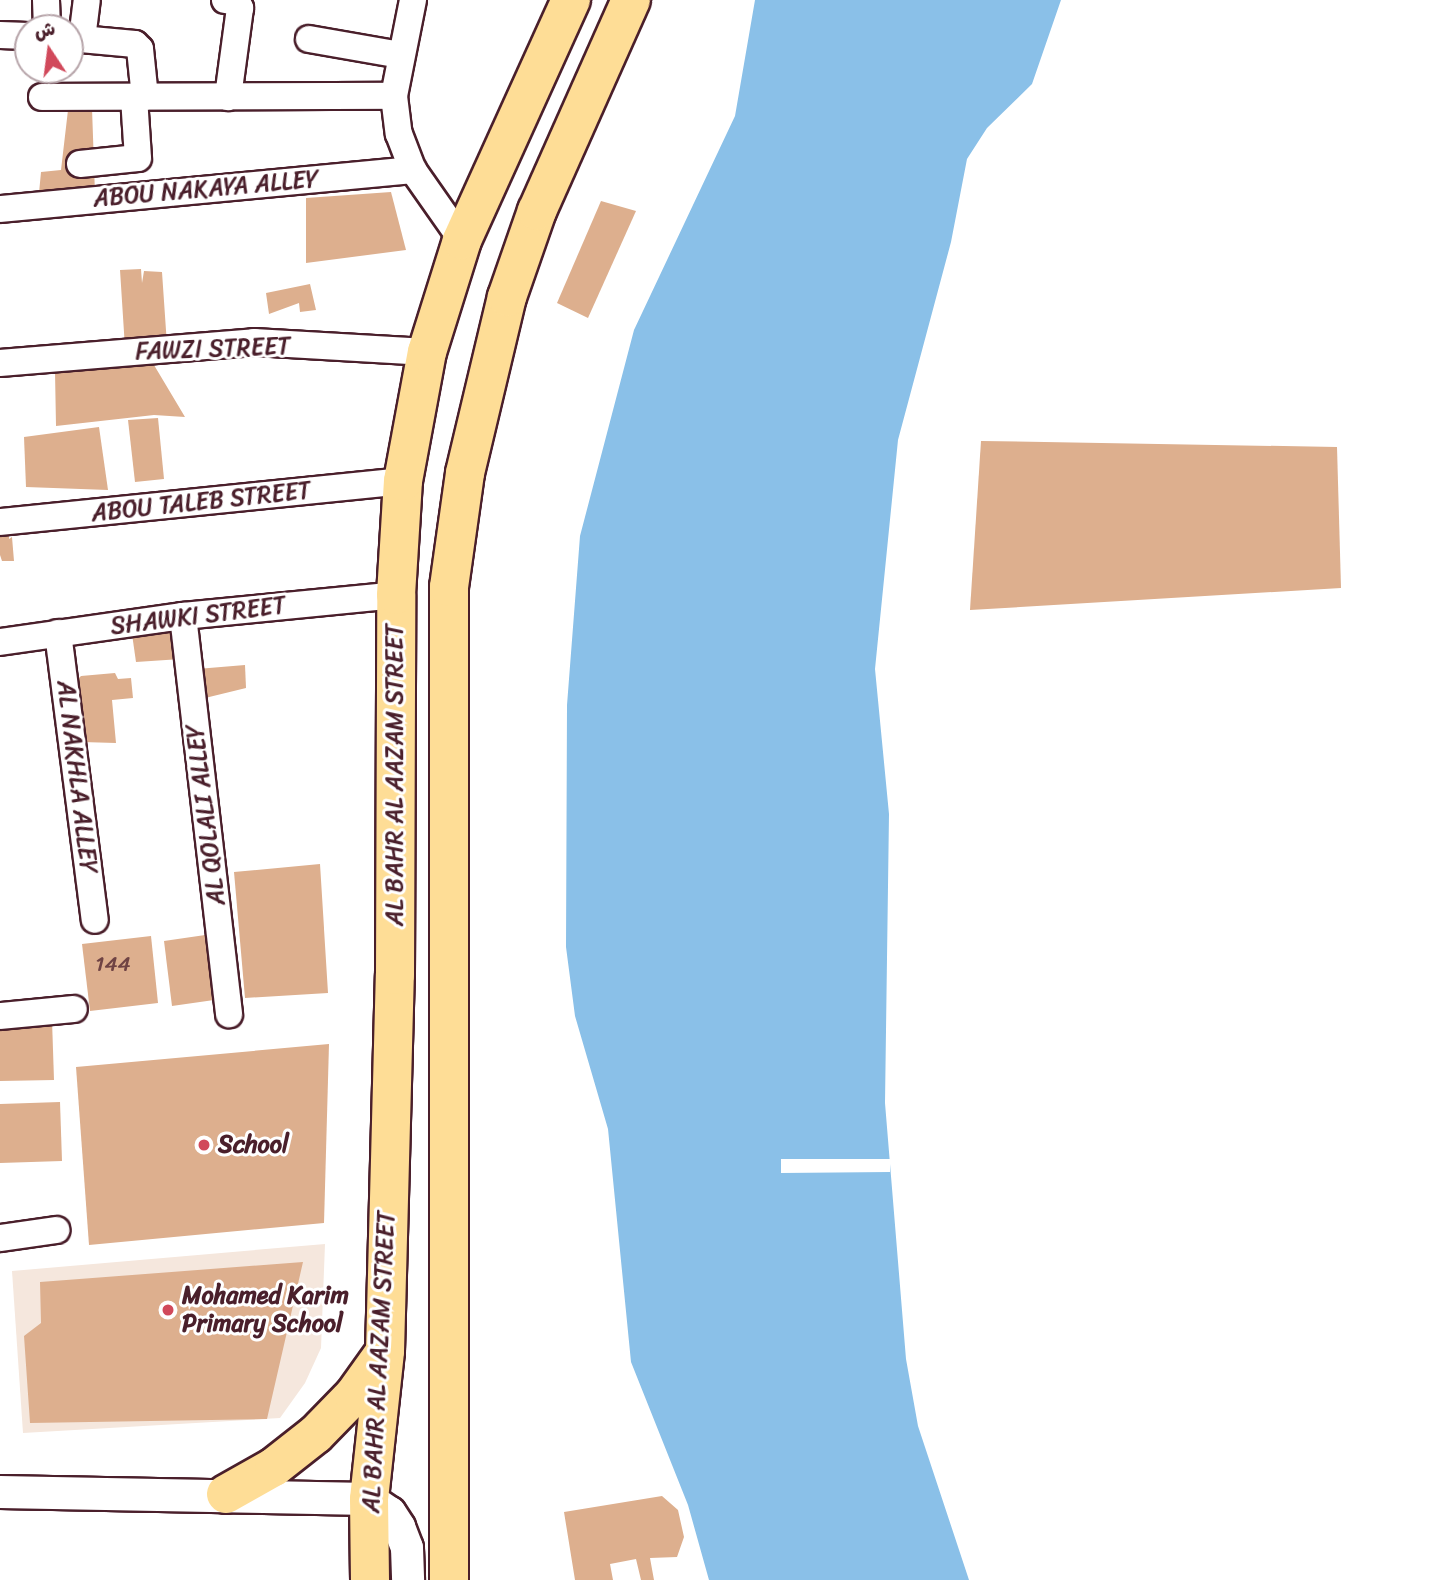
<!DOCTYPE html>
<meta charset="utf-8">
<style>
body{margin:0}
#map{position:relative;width:1442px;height:1580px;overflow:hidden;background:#fff;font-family:Sriracha,"Playpen Sans Arabic",sans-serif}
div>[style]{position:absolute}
.built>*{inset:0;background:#f5e7dd}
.water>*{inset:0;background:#8ac0e8}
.pier>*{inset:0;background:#fff}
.building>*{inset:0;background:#ddaf8e}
.roads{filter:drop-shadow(2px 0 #4a1f2b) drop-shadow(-2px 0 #4a1f2b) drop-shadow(0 2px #4a1f2b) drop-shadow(0 -2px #4a1f2b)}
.minor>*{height:26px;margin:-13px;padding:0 13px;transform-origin:13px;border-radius:13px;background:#fff}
.tertiary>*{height:32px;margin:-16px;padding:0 16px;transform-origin:16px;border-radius:16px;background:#fff}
.primary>*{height:38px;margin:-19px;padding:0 19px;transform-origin:19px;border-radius:19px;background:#fedd96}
.dots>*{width:19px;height:19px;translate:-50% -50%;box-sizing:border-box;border:4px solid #fff;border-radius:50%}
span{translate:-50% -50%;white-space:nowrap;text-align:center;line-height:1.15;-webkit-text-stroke:6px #fff;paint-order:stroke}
.number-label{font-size:21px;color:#6f4344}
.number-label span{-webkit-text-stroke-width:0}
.street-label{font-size:24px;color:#4a1f2b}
.poi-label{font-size:24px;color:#4a1f2b;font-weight:700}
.left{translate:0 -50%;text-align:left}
.north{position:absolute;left:14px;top:14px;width:70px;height:70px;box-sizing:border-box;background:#fff;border:2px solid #b7a5aa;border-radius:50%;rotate:347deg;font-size:19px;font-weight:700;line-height:28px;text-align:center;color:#4a1f2b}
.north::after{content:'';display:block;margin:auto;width:24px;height:32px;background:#d1495b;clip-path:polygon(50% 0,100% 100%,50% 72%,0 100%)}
</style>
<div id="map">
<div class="built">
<div style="clip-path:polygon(325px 1244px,321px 1348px,305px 1383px,280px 1418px,23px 1433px,12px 1271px)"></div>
</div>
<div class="water">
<div style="clip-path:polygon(755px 0,1061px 0,1032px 84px,987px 128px,967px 159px,951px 242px,898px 440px,875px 669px,889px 814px,885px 1103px,906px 1359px,918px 1426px,969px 1580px,709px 1580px,688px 1505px,631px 1362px,608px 1129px,575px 1016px,566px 947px,567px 705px,580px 536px,634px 330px,735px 116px)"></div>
</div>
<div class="pier">
<div style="clip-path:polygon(781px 1159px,890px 1159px,890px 1172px,781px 1173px)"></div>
</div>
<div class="building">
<div style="clip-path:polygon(92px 108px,95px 194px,39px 193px,41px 172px,61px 170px,68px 110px)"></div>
<div style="clip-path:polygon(391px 192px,406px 250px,306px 263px,306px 198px)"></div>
<div style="clip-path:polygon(601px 201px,636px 211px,588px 318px,557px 303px)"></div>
<div style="clip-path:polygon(141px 269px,142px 283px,144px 271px,162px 272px,167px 345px,125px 348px,120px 270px)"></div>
<div style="clip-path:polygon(310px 284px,316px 310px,300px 312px,299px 303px,269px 314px,266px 293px)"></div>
<div style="clip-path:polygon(151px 360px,185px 417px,154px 415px,56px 426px,55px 372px)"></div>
<div style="clip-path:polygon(158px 418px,164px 479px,135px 482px,128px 420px)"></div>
<div style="clip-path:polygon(99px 427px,108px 490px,26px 487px,24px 437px)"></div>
<div style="clip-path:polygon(981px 441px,1337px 447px,1341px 588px,970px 610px)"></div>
<div style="clip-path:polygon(0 526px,9px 529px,9px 539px,12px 537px,14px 561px,2px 561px,0 555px)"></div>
<div style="clip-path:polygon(179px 621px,181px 659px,136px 662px,131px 627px)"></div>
<div style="clip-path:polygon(245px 665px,246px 688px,201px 699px,197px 669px)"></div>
<div style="clip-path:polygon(115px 673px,118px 679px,131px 678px,133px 698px,112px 700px,116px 743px,82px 742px,77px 680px,81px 676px)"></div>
<div style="clip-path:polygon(320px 864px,328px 993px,245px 998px,234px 872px)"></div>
<div style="clip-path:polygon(212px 934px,221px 999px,172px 1006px,164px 941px)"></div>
<div style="clip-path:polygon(151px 936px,158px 1003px,90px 1011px,82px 944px)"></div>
<div style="clip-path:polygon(52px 1020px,54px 1080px,0 1081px,0 1022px)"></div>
<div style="clip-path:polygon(329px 1044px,324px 1223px,89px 1245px,76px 1067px)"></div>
<div style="clip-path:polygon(60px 1102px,62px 1161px,0 1163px,0 1104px)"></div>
<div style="clip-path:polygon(303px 1262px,267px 1419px,30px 1423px,24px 1336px,41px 1323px,40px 1282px)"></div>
<div style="clip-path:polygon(662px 1496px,678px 1510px,684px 1537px,677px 1557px,650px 1558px,654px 1580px,641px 1580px,636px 1559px,610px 1564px,613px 1580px,575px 1580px,564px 1512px)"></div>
</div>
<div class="roads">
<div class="minor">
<div style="left:46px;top:0;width:28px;rotate:88deg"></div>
<div style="left:225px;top:0;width:12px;rotate:9deg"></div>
<div style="left:237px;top:2px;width:7px;rotate:63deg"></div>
<div style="left:240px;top:8px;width:90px;rotate:97.7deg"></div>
<div style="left:413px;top:0;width:98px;rotate:101.2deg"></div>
<div style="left:394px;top:96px;width:38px;rotate:83deg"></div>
<div style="left:399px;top:134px;width:39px;rotate:69deg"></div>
<div style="left:413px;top:170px;width:85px;rotate:55deg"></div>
<div style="left:0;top:35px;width:28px;rotate:2deg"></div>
<div style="left:70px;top:38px;width:65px;rotate:5.3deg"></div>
<div style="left:135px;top:44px;width:7px;rotate:45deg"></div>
<div style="left:140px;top:49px;width:48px;rotate:84.1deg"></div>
<div style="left:82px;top:39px;width:39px;rotate:-83deg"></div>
<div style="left:309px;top:39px;width:93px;rotate:9.9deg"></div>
<div style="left:42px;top:97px;width:352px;rotate:-0.2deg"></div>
<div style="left:80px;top:164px;width:58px;rotate:-5.9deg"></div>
<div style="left:138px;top:158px;width:61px;rotate:-93.8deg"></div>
<div style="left:0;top:209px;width:415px;rotate:-5.4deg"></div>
<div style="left:0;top:363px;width:255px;rotate:-4.7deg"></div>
<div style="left:254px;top:342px;width:173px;rotate:3.3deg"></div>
<div style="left:0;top:522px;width:405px;rotate:-5.8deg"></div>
<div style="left:183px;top:616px;width:401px;rotate:83.4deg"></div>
<div style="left:58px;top:633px;width:289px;rotate:82.7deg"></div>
<div style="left:0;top:642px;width:185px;rotate:-8.1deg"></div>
<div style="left:183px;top:616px;width:214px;rotate:-5.6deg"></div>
<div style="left:0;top:1016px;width:74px;rotate:-5.4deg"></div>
<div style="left:0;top:1238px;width:57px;rotate:-8.1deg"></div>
</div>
<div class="tertiary">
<div style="left:0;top:1492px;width:369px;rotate:1.1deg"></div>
<div style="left:369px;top:1499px;width:25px;rotate:34deg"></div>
<div style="left:390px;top:1513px;width:17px;rotate:57deg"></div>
<div style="left:399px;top:1527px;width:22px;rotate:69deg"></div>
<div style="left:407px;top:1548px;width:32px;rotate:88deg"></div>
</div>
<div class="primary">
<div style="left:226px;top:1494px;width:55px;rotate:-29.4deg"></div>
<div style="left:274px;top:1467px;width:53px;rotate:-38.2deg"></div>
<div style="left:316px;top:1434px;width:54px;rotate:-45.7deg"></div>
<div style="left:354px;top:1395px;width:52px;rotate:-54.5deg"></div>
<div style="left:370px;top:1580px;width:81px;rotate:-90.7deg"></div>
<div style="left:369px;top:1499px;width:149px;rotate:-83.8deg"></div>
<div style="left:385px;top:1351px;width:376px;rotate:-88.5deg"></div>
<div style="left:395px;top:975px;width:380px;rotate:-89.8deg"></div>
<div style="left:396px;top:595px;width:114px;rotate:-86.5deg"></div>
<div style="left:403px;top:481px;width:131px;rotate:-79.5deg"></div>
<div style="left:427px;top:352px;width:117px;rotate:-72.6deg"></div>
<div style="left:462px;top:240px;width:264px;rotate:-65.6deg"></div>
<div style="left:449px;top:1580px;width:993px;rotate:-90deg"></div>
<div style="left:449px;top:587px;width:115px;rotate:-82deg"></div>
<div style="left:465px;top:473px;width:181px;rotate:-76.6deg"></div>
<div style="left:507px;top:297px;width:91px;rotate:-70.8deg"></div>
<div style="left:537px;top:211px;width:231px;rotate:-66deg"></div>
</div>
</div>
<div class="dots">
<div style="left:204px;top:1145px;background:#d1495b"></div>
<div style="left:168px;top:1310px;background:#d1495b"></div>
</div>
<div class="number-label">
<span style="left:113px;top:964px">144</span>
</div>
<div class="street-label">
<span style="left:206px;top:189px;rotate:-5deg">ABOU NAKAYA ALLEY</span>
<span style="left:213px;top:349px;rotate:-2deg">FAWZI STREET</span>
<span style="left:201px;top:502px;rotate:-6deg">ABOU TALEB STREET</span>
<span style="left:198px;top:616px;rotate:-7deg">SHAWKI STREET</span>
<span style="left:395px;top:775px;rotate:-90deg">AL BAHR AL AAZAM STREET</span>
<span style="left:77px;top:777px;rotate:83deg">AL NAKHLA ALLEY</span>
<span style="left:206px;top:815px;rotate:-97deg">AL QOLALI ALLEY</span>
<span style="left:379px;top:1362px;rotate:-87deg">AL BAHR AL AAZAM STREET</span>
</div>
<div class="poi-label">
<span class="left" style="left:218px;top:1145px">School</span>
<span class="left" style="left:182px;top:1310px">Mohamed Karim<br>Primary School</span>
</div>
<div class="north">ش</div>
</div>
